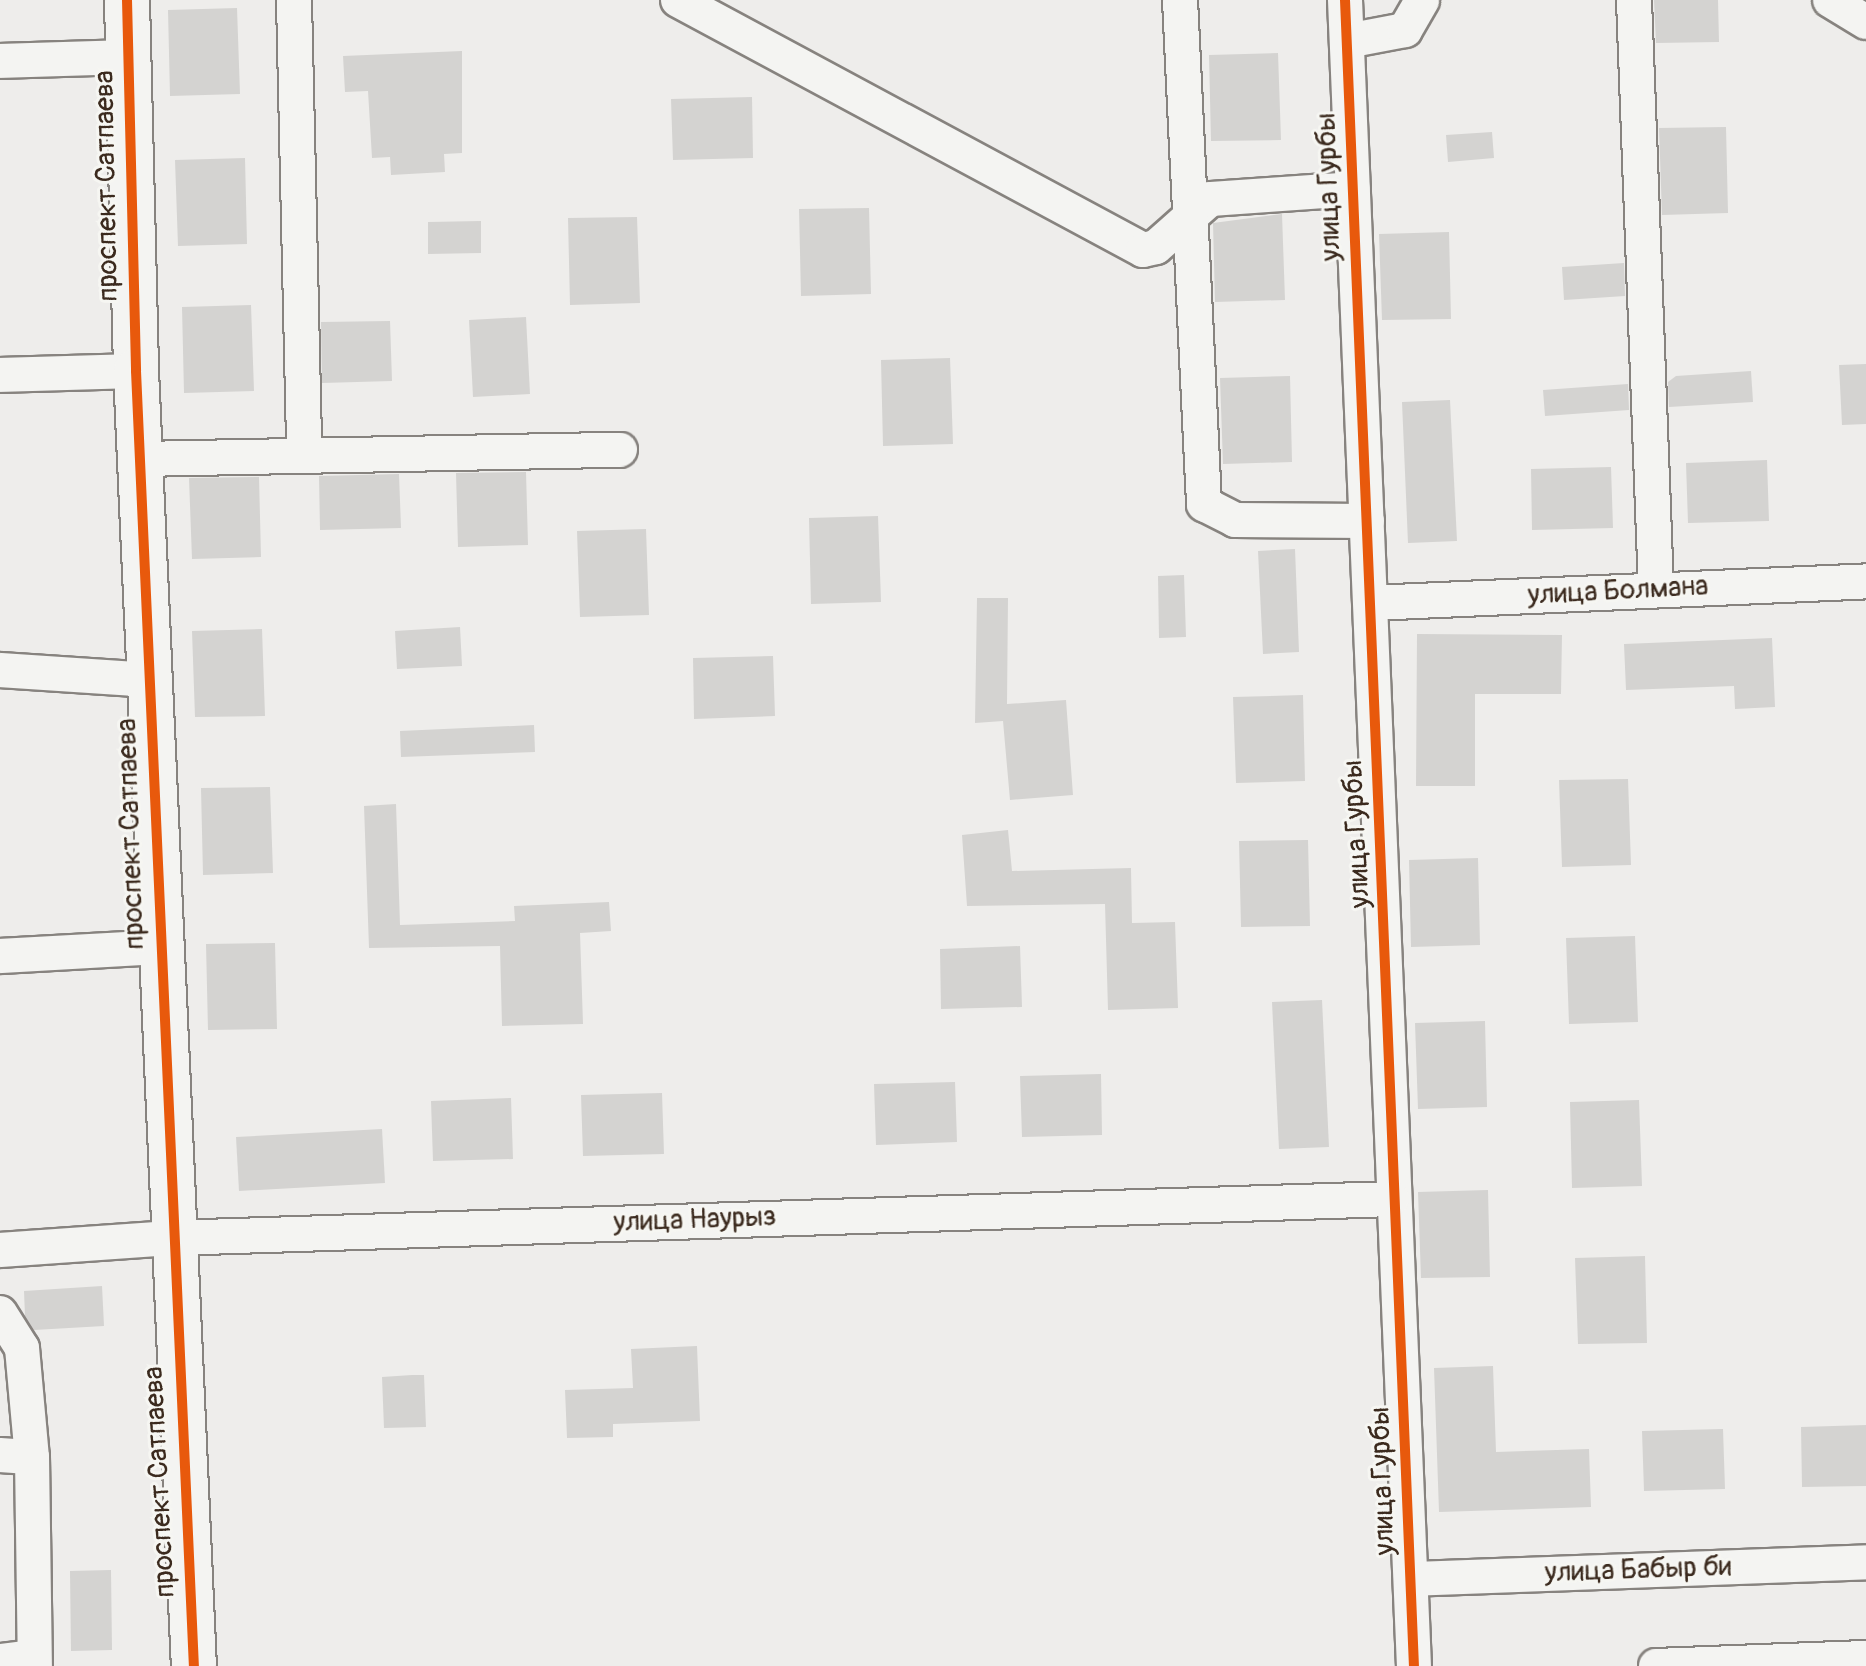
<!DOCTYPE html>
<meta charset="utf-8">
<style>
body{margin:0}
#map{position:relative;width:1866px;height:1666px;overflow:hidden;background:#eeedeb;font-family:Pangolin,sans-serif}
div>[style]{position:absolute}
.building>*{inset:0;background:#d4d3d1}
.roads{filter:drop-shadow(2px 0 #87837f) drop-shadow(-2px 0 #87837f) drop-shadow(0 2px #87837f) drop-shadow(0 -2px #87837f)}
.street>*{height:34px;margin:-17px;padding:0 17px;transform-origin:17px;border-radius:17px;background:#f4f4f2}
.secondary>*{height:44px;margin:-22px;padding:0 22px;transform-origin:22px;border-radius:22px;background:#f4f4f2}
.cycleway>*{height:10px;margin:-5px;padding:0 5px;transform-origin:5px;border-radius:5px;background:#e8590c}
span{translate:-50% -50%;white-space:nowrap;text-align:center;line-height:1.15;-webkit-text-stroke:6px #f6f6f2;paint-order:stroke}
.street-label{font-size:28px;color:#3b2a1e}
</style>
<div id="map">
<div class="building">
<div style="clip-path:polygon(1654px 0,1718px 0,1719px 42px,1656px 43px)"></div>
<div style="clip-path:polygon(237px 8px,240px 94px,170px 96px,168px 10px)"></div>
<div style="clip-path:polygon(462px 51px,462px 153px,444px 154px,445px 172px,391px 175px,390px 157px,372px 158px,368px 91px,345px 92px,343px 56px)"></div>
<div style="clip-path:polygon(1278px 53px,1281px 140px,1211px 141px,1209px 55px)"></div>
<div style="clip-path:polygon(752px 97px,753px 158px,673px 160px,671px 99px)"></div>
<div style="clip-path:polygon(1726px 127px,1728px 213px,1662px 215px,1659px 128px)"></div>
<div style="clip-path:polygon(1492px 132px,1494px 158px,1448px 162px,1446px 135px)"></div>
<div style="clip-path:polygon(245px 158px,247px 244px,178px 246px,175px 160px)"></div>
<div style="clip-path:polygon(869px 208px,871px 294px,801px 296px,799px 209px)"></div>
<div style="clip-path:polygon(1282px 214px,1285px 300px,1215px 302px,1213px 223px)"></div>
<div style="clip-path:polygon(637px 217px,640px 303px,570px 305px,568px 218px)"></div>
<div style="clip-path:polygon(481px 221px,481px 253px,428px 254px,428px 222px)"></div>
<div style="clip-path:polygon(1449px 232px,1451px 319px,1382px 320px,1379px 234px)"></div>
<div style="clip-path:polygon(1624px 263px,1625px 296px,1564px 300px,1562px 267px)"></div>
<div style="clip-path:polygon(251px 305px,254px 391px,184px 393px,182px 307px)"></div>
<div style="clip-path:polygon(526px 317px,530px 394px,473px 397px,469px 320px)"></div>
<div style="clip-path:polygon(390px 321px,392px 381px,322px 383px,321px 322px)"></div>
<div style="clip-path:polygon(950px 358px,953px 444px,883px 446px,881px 360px)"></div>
<div style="clip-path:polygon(1866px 364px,1866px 424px,1842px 425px,1839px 365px)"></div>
<div style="clip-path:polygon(1751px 371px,1753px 402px,1669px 407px,1668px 382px,1676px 376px)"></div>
<div style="clip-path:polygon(1290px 376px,1292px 462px,1223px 464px,1220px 378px)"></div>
<div style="clip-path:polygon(1628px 384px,1629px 410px,1545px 416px,1543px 390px)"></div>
<div style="clip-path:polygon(1450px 400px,1457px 541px,1408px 543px,1402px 402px)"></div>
<div style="clip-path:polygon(1767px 460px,1769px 521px,1688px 523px,1686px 463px)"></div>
<div style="clip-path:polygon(1611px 467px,1613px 528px,1532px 530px,1531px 469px)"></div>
<div style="clip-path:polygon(526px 472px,528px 545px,458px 547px,456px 473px)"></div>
<div style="clip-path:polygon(399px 474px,401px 528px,320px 530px,319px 476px)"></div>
<div style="clip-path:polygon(259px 477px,261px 557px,192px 559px,189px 478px)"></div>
<div style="clip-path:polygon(878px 516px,881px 602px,811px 604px,809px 518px)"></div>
<div style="clip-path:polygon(646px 529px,649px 615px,580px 617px,577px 531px)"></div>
<div style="clip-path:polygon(1295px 549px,1299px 652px,1263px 654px,1258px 551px)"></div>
<div style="clip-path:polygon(1184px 575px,1186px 637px,1159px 638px,1158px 576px)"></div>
<div style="clip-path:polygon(977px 598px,1008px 598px,1007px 704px,1066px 700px,1073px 795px,1010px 800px,1003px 721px,975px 723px)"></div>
<div style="clip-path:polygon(460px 627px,462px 666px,397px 669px,395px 631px)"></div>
<div style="clip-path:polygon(262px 629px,265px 716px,195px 717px,192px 631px)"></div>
<div style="clip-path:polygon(1417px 634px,1562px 635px,1561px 694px,1475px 694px,1475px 786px,1416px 786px)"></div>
<div style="clip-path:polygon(1772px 638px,1775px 707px,1735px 709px,1734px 686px,1626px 690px,1624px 644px)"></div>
<div style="clip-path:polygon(773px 656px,775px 716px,694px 719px,693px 658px)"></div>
<div style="clip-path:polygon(1303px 695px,1305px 781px,1236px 783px,1233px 697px)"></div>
<div style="clip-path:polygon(534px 725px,535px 752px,401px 757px,400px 731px)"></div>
<div style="clip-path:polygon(1628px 779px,1631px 865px,1562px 867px,1559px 780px)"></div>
<div style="clip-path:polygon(270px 787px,273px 873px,203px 875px,201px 788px)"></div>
<div style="clip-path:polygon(396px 804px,400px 925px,515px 921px,514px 906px,609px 902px,611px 931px,580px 933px,583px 1024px,502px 1026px,500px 946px,369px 948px,364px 806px)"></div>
<div style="clip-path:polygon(1008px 830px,1012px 871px,1131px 868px,1132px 923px,1175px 922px,1178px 1008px,1108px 1010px,1105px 904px,967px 906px,962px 835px)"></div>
<div style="clip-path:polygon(1308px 840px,1310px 926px,1241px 927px,1239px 841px)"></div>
<div style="clip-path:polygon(1478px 858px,1480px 945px,1411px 947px,1409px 860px)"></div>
<div style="clip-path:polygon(1635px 936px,1638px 1022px,1569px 1024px,1566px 938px)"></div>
<div style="clip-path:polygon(275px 943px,277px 1029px,208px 1030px,206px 944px)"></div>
<div style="clip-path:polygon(1020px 946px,1022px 1007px,941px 1009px,940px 949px)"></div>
<div style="clip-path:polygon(1322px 1000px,1329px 1147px,1279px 1149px,1272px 1002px)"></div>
<div style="clip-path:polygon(1485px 1021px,1487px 1107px,1418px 1109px,1415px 1023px)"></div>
<div style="clip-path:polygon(1101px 1074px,1102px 1135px,1022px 1137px,1020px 1076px)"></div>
<div style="clip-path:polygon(955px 1082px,957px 1142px,876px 1145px,874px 1084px)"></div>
<div style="clip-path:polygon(662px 1093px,664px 1154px,583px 1156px,581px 1095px)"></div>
<div style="clip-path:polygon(511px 1098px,513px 1159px,433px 1161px,431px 1101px)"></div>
<div style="clip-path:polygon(1639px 1100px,1642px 1186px,1572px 1188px,1570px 1102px)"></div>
<div style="clip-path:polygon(382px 1129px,385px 1183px,239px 1191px,236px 1137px)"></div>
<div style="clip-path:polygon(1488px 1190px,1490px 1277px,1421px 1278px,1418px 1192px)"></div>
<div style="clip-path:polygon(1645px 1256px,1647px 1343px,1578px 1344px,1575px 1258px)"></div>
<div style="clip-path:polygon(102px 1286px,104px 1326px,34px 1330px,25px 1316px,24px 1291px)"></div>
<div style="clip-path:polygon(697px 1346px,700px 1421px,613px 1424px,613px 1437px,567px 1438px,565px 1390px,633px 1388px,631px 1349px)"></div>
<div style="clip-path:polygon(1493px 1366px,1496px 1452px,1589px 1449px,1591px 1507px,1439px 1512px,1434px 1368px)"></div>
<div style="clip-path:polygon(412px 1375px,424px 1375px,426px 1427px,384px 1428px,382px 1377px)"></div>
<div style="clip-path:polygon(1866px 1425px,1866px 1486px,1802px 1487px,1801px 1427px)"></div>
<div style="clip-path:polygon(1723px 1429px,1725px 1489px,1644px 1491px,1642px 1431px)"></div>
<div style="clip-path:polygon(111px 1570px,112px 1650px,71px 1651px,70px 1571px)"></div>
</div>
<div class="roads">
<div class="street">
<div style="left:294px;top:0;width:451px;rotate:88.7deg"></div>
<div style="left:678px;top:0;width:528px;rotate:28.26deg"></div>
<div style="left:1143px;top:250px;width:13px;rotate:-13deg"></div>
<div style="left:1156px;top:247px;width:72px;rotate:-41.6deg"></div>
<div style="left:1210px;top:199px;width:143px;rotate:-4deg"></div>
<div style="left:1180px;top:0;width:505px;rotate:87.27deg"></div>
<div style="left:1204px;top:504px;width:35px;rotate:27deg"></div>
<div style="left:1235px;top:520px;width:132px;rotate:0.4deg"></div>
<div style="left:1345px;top:0;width:1667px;rotate:87.63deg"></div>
<div style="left:1634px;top:0;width:588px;rotate:87.86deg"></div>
<div style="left:1830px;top:0;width:42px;rotate:31.4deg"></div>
<div style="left:1347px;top:41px;width:59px;rotate:-10.7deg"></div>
<div style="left:1405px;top:30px;width:34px;rotate:-60deg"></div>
<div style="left:0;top:61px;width:128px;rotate:-1.8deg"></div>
<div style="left:0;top:375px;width:136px;rotate:-1.7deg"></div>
<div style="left:139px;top:459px;width:481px;rotate:-1.1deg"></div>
<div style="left:1371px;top:603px;width:495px;rotate:-2.5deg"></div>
<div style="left:0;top:670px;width:149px;rotate:3.8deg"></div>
<div style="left:0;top:956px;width:160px;rotate:-3.2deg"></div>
<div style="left:0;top:1250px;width:172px;rotate:-4deg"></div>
<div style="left:172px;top:1238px;width:1220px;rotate:-1.83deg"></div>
<div style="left:0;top:1313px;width:41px;rotate:57.8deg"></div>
<div style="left:22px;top:1348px;width:109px;rotate:84.8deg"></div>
<div style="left:0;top:1455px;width:32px;rotate:4deg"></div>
<div style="left:32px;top:1457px;width:209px;rotate:89.2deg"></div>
<div style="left:1411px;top:1579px;width:455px;rotate:-2.1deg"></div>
<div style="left:0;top:1661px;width:34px;rotate:-7deg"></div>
<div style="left:1656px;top:1666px;width:210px;rotate:-2.2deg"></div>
</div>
<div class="secondary">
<div style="left:127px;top:0;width:371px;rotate:88.6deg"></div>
<div style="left:136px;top:371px;width:1296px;rotate:87.44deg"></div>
</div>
</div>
<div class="cycleway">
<div style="left:127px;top:0;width:371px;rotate:88.6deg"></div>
<div style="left:136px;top:371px;width:1296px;rotate:87.44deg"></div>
<div style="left:1345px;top:0;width:1667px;rotate:87.63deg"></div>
</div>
<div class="street-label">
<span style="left:107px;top:186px;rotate:-91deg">проспект Сатпаева</span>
<span style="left:1329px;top:187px;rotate:-92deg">улица Гурбы</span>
<span style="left:1618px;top:591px;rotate:-3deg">улица Болмана</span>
<span style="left:131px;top:834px;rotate:-92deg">проспект Сатпаева</span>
<span style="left:1357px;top:834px;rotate:-93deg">улица Гурбы</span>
<span style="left:695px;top:1220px;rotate:-2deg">улица Наурыз</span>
<span style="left:1383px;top:1481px;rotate:-92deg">улица Гурбы</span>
<span style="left:160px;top:1482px;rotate:-93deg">проспект Сатпаева</span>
<span style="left:1638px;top:1570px;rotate:-2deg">улица Бабыр би</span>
</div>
</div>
